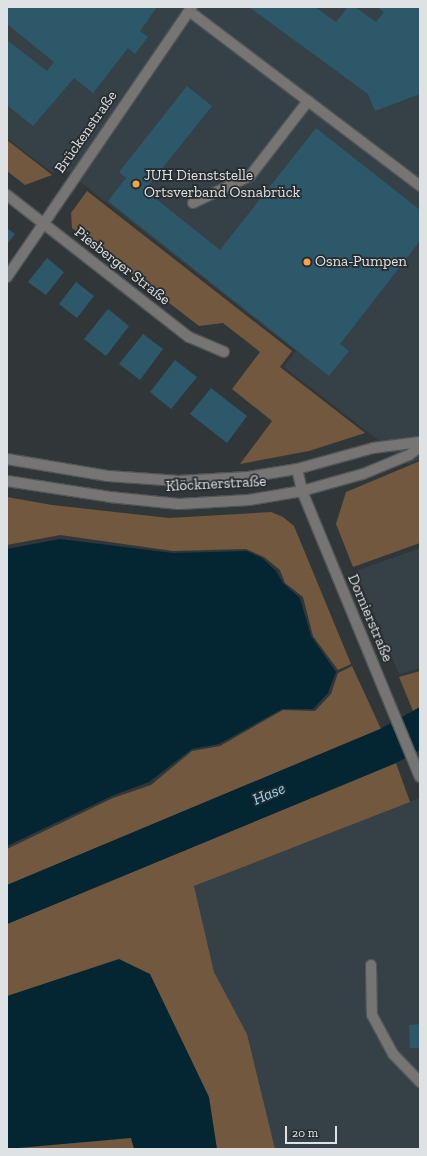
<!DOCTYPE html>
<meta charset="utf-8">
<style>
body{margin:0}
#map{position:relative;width:427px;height:1156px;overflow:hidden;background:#313739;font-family:"Zilla Slab",serif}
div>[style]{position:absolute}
.built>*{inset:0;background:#354147}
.green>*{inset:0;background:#71583f}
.water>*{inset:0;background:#042633}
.building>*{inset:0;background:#2c586a}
.roads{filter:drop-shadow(1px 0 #505658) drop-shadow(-1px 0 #505658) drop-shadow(0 1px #505658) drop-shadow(0 -1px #505658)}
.minor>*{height:10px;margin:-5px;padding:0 5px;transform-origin:5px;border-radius:5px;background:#777573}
.dots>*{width:11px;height:11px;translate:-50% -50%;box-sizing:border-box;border:2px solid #272c2f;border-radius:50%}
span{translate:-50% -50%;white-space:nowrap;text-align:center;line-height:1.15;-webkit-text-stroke:3.5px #272c2f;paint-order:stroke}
.street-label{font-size:15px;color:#dfe2e4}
.poi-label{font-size:15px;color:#dfe2e4}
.left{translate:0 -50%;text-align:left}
.water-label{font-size:16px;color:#8cd6f7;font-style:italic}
.frame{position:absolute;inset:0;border:8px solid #dfe2e4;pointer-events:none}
.scale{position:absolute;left:285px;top:1126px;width:52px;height:18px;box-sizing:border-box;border:2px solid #dfe2e4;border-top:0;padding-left:5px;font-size:12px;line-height:14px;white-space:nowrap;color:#dfe2e4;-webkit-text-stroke:3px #272c2f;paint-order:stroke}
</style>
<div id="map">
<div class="built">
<div style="clip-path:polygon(7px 7px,420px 7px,420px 459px,409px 464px,284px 367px,296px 351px,59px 165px,53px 173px,7px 138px)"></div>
<div style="clip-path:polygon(420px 548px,420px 668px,399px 674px,356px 571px)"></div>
<div style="clip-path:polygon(420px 798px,420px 1149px,275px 1149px,247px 1034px,214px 972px,194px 886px)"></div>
</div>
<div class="green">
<div style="clip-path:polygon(7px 140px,52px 175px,25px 185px,7px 171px)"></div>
<div style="clip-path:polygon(87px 191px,292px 351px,280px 367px,365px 433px,309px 451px,240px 464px,272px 421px,232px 389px,260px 352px,223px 323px,199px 326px,72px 228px,71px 213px)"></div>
<div style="clip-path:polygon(420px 461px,420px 543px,353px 567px,336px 524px,346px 492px)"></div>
<div style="clip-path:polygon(7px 497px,52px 505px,169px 518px,271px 512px,283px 517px,294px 526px,351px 664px,338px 670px,313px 636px,303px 597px,285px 583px,280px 570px,264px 557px,246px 549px,173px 551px,60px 535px,7px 545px)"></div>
<div style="clip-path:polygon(352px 666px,381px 729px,7px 885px,7px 849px,113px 798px,151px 785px,192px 751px,220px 746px,283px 710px,315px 711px,331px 694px,338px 673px)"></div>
<div style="clip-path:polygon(420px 671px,420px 707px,413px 711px,399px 677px)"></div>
<div style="clip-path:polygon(396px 763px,410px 802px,194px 886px,214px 972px,247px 1034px,275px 1149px,7px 1149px,7px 924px)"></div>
</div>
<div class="water">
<div style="clip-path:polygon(60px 539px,173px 553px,247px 551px,262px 558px,276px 571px,283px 583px,300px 598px,311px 636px,336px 672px,328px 693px,313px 709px,282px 709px,219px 744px,192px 749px,149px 782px,114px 795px,7px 846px,7px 549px)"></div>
<div style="clip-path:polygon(420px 707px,420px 750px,396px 763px,7px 924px,7px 885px,380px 729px)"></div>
<div style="clip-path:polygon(119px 959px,150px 974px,209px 1097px,217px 1149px,134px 1149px,131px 1138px,7px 1149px,7px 996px)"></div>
</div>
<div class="building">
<div style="clip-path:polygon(7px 7px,157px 7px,140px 31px,148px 37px,135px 54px,128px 48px,93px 93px,74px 78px,33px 126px,7px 105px,7px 40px,47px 71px,54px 62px,7px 24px)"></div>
<div style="clip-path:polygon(249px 7px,315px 7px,336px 22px,348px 7px,355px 7px,376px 22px,384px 12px,377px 7px,420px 7px,420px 94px,375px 111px,368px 94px)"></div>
<div style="clip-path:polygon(187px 86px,212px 106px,145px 190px,220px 250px,316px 128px,420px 210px,420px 241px,340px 344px,349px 351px,329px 376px,108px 201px,126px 178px,119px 172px)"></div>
<div style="clip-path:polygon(7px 228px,15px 234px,7px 244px)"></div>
<div style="clip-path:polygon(47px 258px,64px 272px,46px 295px,28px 282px)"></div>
<div style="clip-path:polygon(76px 282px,94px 296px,77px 318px,59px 304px)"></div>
<div style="clip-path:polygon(108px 309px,129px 326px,106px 356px,84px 339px)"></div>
<div style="clip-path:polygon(143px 334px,163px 349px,140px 380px,119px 364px)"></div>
<div style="clip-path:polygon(175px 360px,197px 377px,171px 409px,150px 392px)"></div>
<div style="clip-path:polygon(211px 388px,247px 416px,227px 443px,190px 414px)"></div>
<div style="clip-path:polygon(420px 1024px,420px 1048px,410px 1048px,409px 1025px)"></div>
</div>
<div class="roads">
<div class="minor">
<div style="left:189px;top:11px;width:290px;rotate:37.1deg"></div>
<div style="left:7px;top:195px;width:231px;rotate:38deg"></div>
<div style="left:189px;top:337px;width:38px;rotate:23deg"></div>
<div style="left:193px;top:203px;width:63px;rotate:-25.3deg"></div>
<div style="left:250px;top:176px;width:95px;rotate:-52.3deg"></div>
<div style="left:7px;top:277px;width:327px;rotate:-55.6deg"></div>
<div style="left:7px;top:459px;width:102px;rotate:9.6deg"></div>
<div style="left:108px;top:476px;width:71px;rotate:4deg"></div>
<div style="left:179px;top:481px;width:69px;rotate:-3.3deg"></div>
<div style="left:248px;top:477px;width:50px;rotate:-9.3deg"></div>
<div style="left:297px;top:469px;width:79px;rotate:-15.4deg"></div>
<div style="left:373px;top:448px;width:47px;rotate:-7.3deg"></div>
<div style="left:297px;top:469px;width:23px;rotate:77deg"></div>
<div style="left:302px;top:491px;width:309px;rotate:67.6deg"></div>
<div style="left:7px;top:481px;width:104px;rotate:8.8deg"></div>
<div style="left:110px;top:497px;width:69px;rotate:5.8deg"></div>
<div style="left:179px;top:504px;width:70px;rotate:-3.3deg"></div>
<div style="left:249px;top:500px;width:54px;rotate:-9.6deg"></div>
<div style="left:302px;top:491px;width:63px;rotate:-15.6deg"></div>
<div style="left:363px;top:474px;width:50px;rotate:-22.4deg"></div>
<div style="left:409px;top:455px;width:14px;rotate:-36deg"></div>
<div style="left:371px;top:965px;width:50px;rotate:88.9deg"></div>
<div style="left:372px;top:1015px;width:44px;rotate:61.7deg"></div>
<div style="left:393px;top:1054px;width:39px;rotate:46deg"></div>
</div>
</div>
<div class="dots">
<div style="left:136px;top:184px;background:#f6a247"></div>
<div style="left:307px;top:262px;background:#f6a247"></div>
</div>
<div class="street-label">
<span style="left:86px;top:132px;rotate:-55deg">Brückenstraße</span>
<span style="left:122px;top:266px;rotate:38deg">Piesberger Straße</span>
<span style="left:216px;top:484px;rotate:-3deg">Klöcknerstraße</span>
<span style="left:370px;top:618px;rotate:67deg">Dornierstraße</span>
</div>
<div class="poi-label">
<span class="left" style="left:144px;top:184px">JUH Dienststelle<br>Ortsverband Osnabrück</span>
<span class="left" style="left:315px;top:262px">Osna-Pumpen</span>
</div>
<div class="water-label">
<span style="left:269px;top:794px;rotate:-23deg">Hase</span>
</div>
<div class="frame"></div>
<div class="scale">20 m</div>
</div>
